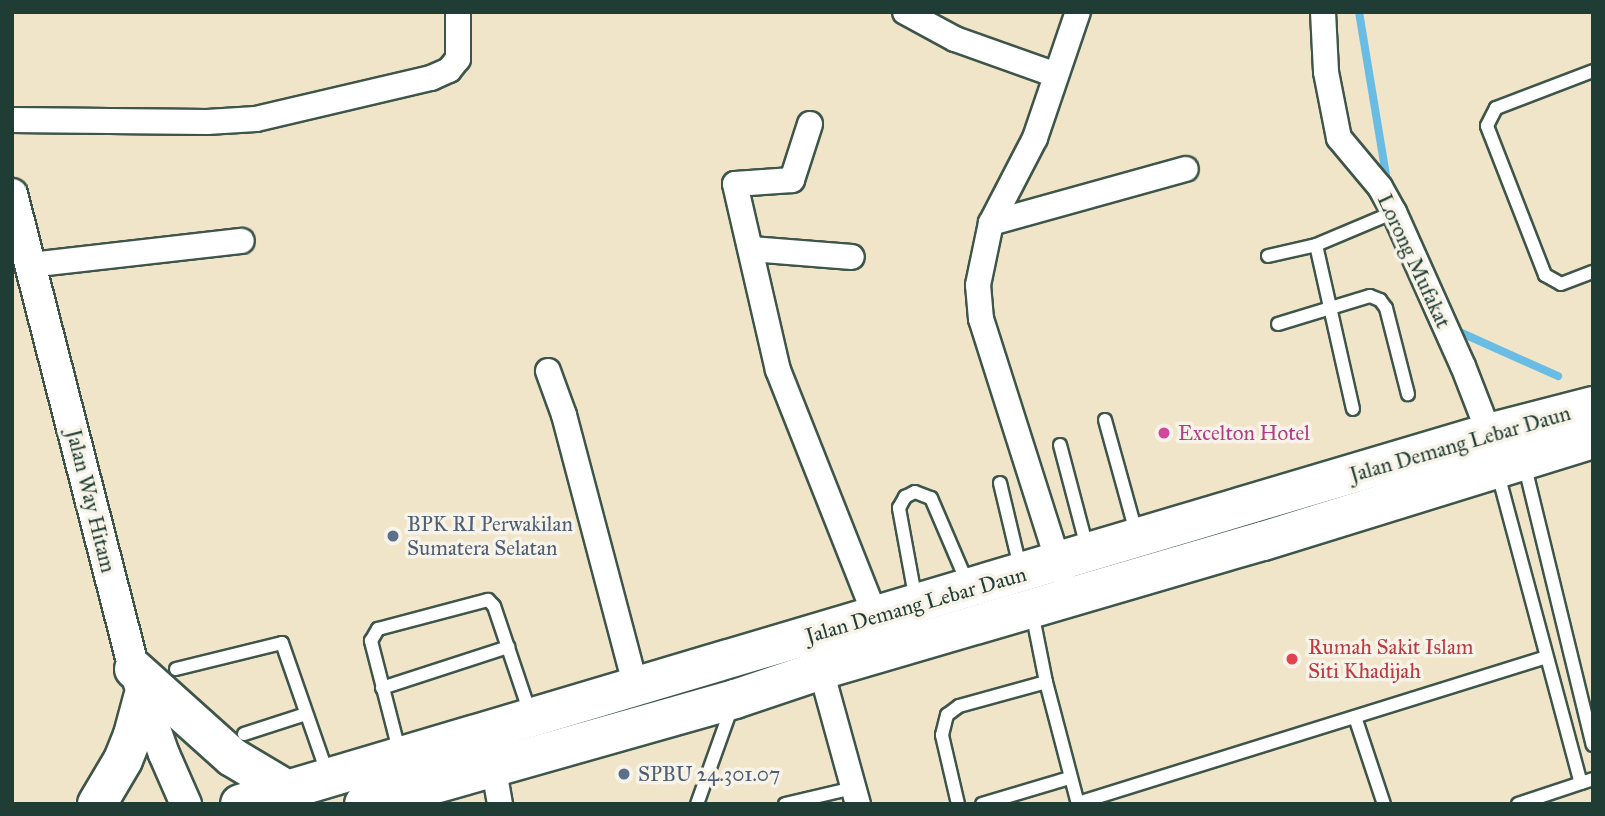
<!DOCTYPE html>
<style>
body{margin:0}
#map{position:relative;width:1605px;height:816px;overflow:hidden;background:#f0e4c9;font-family:"IM FELL Great Primer",serif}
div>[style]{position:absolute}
.stream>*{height:8px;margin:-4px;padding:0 4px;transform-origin:4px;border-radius:4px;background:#69bde5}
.roads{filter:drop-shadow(2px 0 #3e564a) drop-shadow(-2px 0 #3e564a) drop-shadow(0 2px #3e564a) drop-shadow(0 -2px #3e564a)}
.service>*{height:12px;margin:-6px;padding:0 6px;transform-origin:6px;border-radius:6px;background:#fff}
.minor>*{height:24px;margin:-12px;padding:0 12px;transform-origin:12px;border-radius:12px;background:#fff}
.tertiary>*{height:30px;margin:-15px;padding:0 15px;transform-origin:15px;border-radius:15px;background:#fff}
.trunk>*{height:38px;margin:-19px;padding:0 19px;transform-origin:19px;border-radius:19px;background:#fff}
.dots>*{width:19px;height:19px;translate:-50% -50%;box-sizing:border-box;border:4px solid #f7f3e8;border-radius:50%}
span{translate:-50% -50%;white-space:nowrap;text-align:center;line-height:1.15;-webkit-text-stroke:7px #f7f3e8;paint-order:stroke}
.street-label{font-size:21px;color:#1f3d34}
.hotel-label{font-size:21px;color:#b23c85}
.left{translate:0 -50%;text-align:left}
.service-label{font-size:21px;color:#4e5e75}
.health-label{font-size:21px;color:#be3a42}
.frame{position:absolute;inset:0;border:14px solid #1f3d34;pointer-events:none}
</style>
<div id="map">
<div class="stream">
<div style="left:1359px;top:12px;width:172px;rotate:80.6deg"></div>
<div style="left:1455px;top:330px;width:113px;rotate:24.1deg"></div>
</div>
<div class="roads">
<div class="service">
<div style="left:1593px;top:71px;width:104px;rotate:159.1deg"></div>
<div style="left:1496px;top:108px;width:20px;rotate:117deg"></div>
<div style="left:1487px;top:126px;width:160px;rotate:68.7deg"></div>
<div style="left:1545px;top:275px;width:18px;rotate:29deg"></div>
<div style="left:1561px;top:284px;width:34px;rotate:-21deg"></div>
<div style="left:1316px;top:245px;width:168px;rotate:77.3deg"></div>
<div style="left:1268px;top:256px;width:49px;rotate:-12.9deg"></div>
<div style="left:1316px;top:245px;width:85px;rotate:-22.9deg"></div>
<div style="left:1278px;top:324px;width:96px;rotate:-16.9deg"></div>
<div style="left:1370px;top:296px;width:11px;rotate:22deg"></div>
<div style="left:1380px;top:300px;width:10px;rotate:53deg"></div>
<div style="left:1386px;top:308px;width:89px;rotate:75.7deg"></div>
<div style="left:1105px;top:420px;width:116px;rotate:74.5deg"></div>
<div style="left:1060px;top:445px;width:106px;rotate:75.2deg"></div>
<div style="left:1524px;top:463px;width:290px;rotate:76.3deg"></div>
<div style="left:1498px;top:474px;width:320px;rotate:75deg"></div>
<div style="left:1581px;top:783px;width:13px;rotate:-18deg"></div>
<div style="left:1000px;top:483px;width:86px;rotate:76.6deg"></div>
<div style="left:916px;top:601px;width:95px;rotate:-100.4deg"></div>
<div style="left:899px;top:508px;width:13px;rotate:-61deg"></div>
<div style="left:905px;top:497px;width:11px;rotate:-27deg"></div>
<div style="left:915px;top:492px;width:17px;rotate:21deg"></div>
<div style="left:931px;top:498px;width:91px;rotate:66.8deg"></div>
<div style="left:1032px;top:612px;width:71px;rotate:78.7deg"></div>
<div style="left:1046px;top:682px;width:126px;rotate:75.3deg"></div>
<div style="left:176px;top:669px;width:109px;rotate:-13.8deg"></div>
<div style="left:282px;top:643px;width:140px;rotate:70.8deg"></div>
<div style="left:382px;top:688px;width:133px;rotate:-18deg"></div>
<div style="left:1355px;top:717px;width:92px;rotate:71.6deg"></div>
<div style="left:244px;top:734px;width:65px;rotate:-17.9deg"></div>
<div style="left:400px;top:754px;width:117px;rotate:-104.4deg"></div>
<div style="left:371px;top:641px;width:14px;rotate:-60deg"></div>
<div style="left:378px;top:629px;width:114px;rotate:-14.8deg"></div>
<div style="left:488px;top:600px;width:8px;rotate:45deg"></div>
<div style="left:494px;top:606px;width:113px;rotate:71.4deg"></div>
<div style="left:1078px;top:803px;width:490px;rotate:-17.3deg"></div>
<div style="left:697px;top:804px;width:101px;rotate:-70.3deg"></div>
<div style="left:785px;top:804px;width:70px;rotate:-13.2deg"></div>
<div style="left:958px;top:804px;width:71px;rotate:-103.1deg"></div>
<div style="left:942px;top:735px;width:21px;rotate:-76deg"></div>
<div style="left:947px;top:715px;width:15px;rotate:-37deg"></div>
<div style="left:959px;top:706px;width:90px;rotate:-15.4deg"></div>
<div style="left:982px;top:804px;width:92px;rotate:-16.5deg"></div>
<div style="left:1518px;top:804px;width:66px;rotate:-18.4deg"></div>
</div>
<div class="minor">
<div style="left:905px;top:12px;width:57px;rotate:28.4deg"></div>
<div style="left:955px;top:39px;width:107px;rotate:19.6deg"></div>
<div style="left:1323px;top:12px;width:60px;rotate:87.1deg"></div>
<div style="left:1326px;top:72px;width:67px;rotate:78.9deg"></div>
<div style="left:1339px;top:138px;width:64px;rotate:50.1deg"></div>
<div style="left:1380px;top:187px;width:29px;rotate:61deg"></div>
<div style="left:1394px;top:212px;width:169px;rotate:65.9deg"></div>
<div style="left:1463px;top:366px;width:72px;rotate:68.8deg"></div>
<div style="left:12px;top:120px;width:195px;rotate:0.6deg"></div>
<div style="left:207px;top:122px;width:49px;rotate:-3.5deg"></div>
<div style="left:256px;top:119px;width:180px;rotate:-13.2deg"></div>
<div style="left:431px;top:78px;width:20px;rotate:-24deg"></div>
<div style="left:449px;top:70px;width:14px;rotate:-51deg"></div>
<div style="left:458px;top:59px;width:47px;rotate:-90deg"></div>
<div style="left:810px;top:124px;width:59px;rotate:107.8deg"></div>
<div style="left:792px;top:180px;width:57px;rotate:176deg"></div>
<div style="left:735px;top:184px;width:191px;rotate:77deg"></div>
<div style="left:778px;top:370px;width:266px;rotate:68.4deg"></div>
<div style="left:991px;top:223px;width:202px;rotate:-15.5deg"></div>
<div style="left:751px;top:249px;width:101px;rotate:4.5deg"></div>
<div style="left:30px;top:265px;width:213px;rotate:-6.5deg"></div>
<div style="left:548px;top:371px;width:47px;rotate:70deg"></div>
<div style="left:564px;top:415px;width:282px;rotate:75.2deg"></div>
<div style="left:1062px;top:574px;width:268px;rotate:-107.6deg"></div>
<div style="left:981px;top:319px;width:34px;rotate:-95deg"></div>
<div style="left:978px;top:285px;width:63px;rotate:-78.2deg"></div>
<div style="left:991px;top:223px;width:96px;rotate:-62.6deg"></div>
<div style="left:1035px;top:138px;width:133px;rotate:-71.2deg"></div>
<div style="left:821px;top:670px;width:139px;rotate:74.6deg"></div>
<div style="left:491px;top:753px;width:52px;rotate:80deg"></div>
</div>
<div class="tertiary">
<div style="left:12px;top:194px;width:490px;rotate:75.6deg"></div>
<div style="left:134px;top:669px;width:90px;rotate:70.6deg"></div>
<div style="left:164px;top:754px;width:55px;rotate:66.3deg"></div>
</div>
<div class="trunk">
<div style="left:134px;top:669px;width:132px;rotate:41.9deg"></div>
<div style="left:232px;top:757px;width:66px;rotate:30.8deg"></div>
<div style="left:97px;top:804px;width:51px;rotate:-59.4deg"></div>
<div style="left:123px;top:760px;width:27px;rotate:-68deg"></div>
<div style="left:133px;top:735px;width:39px;rotate:-75deg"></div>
<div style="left:240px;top:804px;width:1303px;rotate:-16.54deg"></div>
<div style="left:1489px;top:433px;width:107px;rotate:-14.6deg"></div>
<div style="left:364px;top:804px;width:386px;rotate:-15.8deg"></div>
<div style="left:735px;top:699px;width:91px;rotate:-18.6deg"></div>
<div style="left:821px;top:670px;width:460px;rotate:-16.3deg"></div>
<div style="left:1263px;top:541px;width:345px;rotate:-17.2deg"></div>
</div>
</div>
<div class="dots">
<div style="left:1164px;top:433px;background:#d1479c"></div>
<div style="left:393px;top:536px;background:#5c6f8a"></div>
<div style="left:1292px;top:659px;background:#e0444e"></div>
<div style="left:624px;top:774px;background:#5c6f8a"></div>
</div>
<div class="street-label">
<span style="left:1414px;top:261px;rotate:65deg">Lorong Mufakat</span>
<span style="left:1460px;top:444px;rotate:-16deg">Jalan Demang Lebar Daun</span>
<span style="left:91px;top:501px;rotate:76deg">Jalan Way Hitam</span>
<span style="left:916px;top:605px;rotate:-16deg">Jalan Demang Lebar Daun</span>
</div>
<div class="hotel-label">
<span class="left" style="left:1178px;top:433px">Excelton Hotel</span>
</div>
<div class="service-label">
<span class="left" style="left:407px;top:536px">BPK RI Perwakilan<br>Sumatera Selatan</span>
<span class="left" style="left:638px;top:774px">SPBU 24.301.07</span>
</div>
<div class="health-label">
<span class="left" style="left:1308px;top:659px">Rumah Sakit Islam<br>Siti Khadijah</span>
</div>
<div class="frame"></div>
</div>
